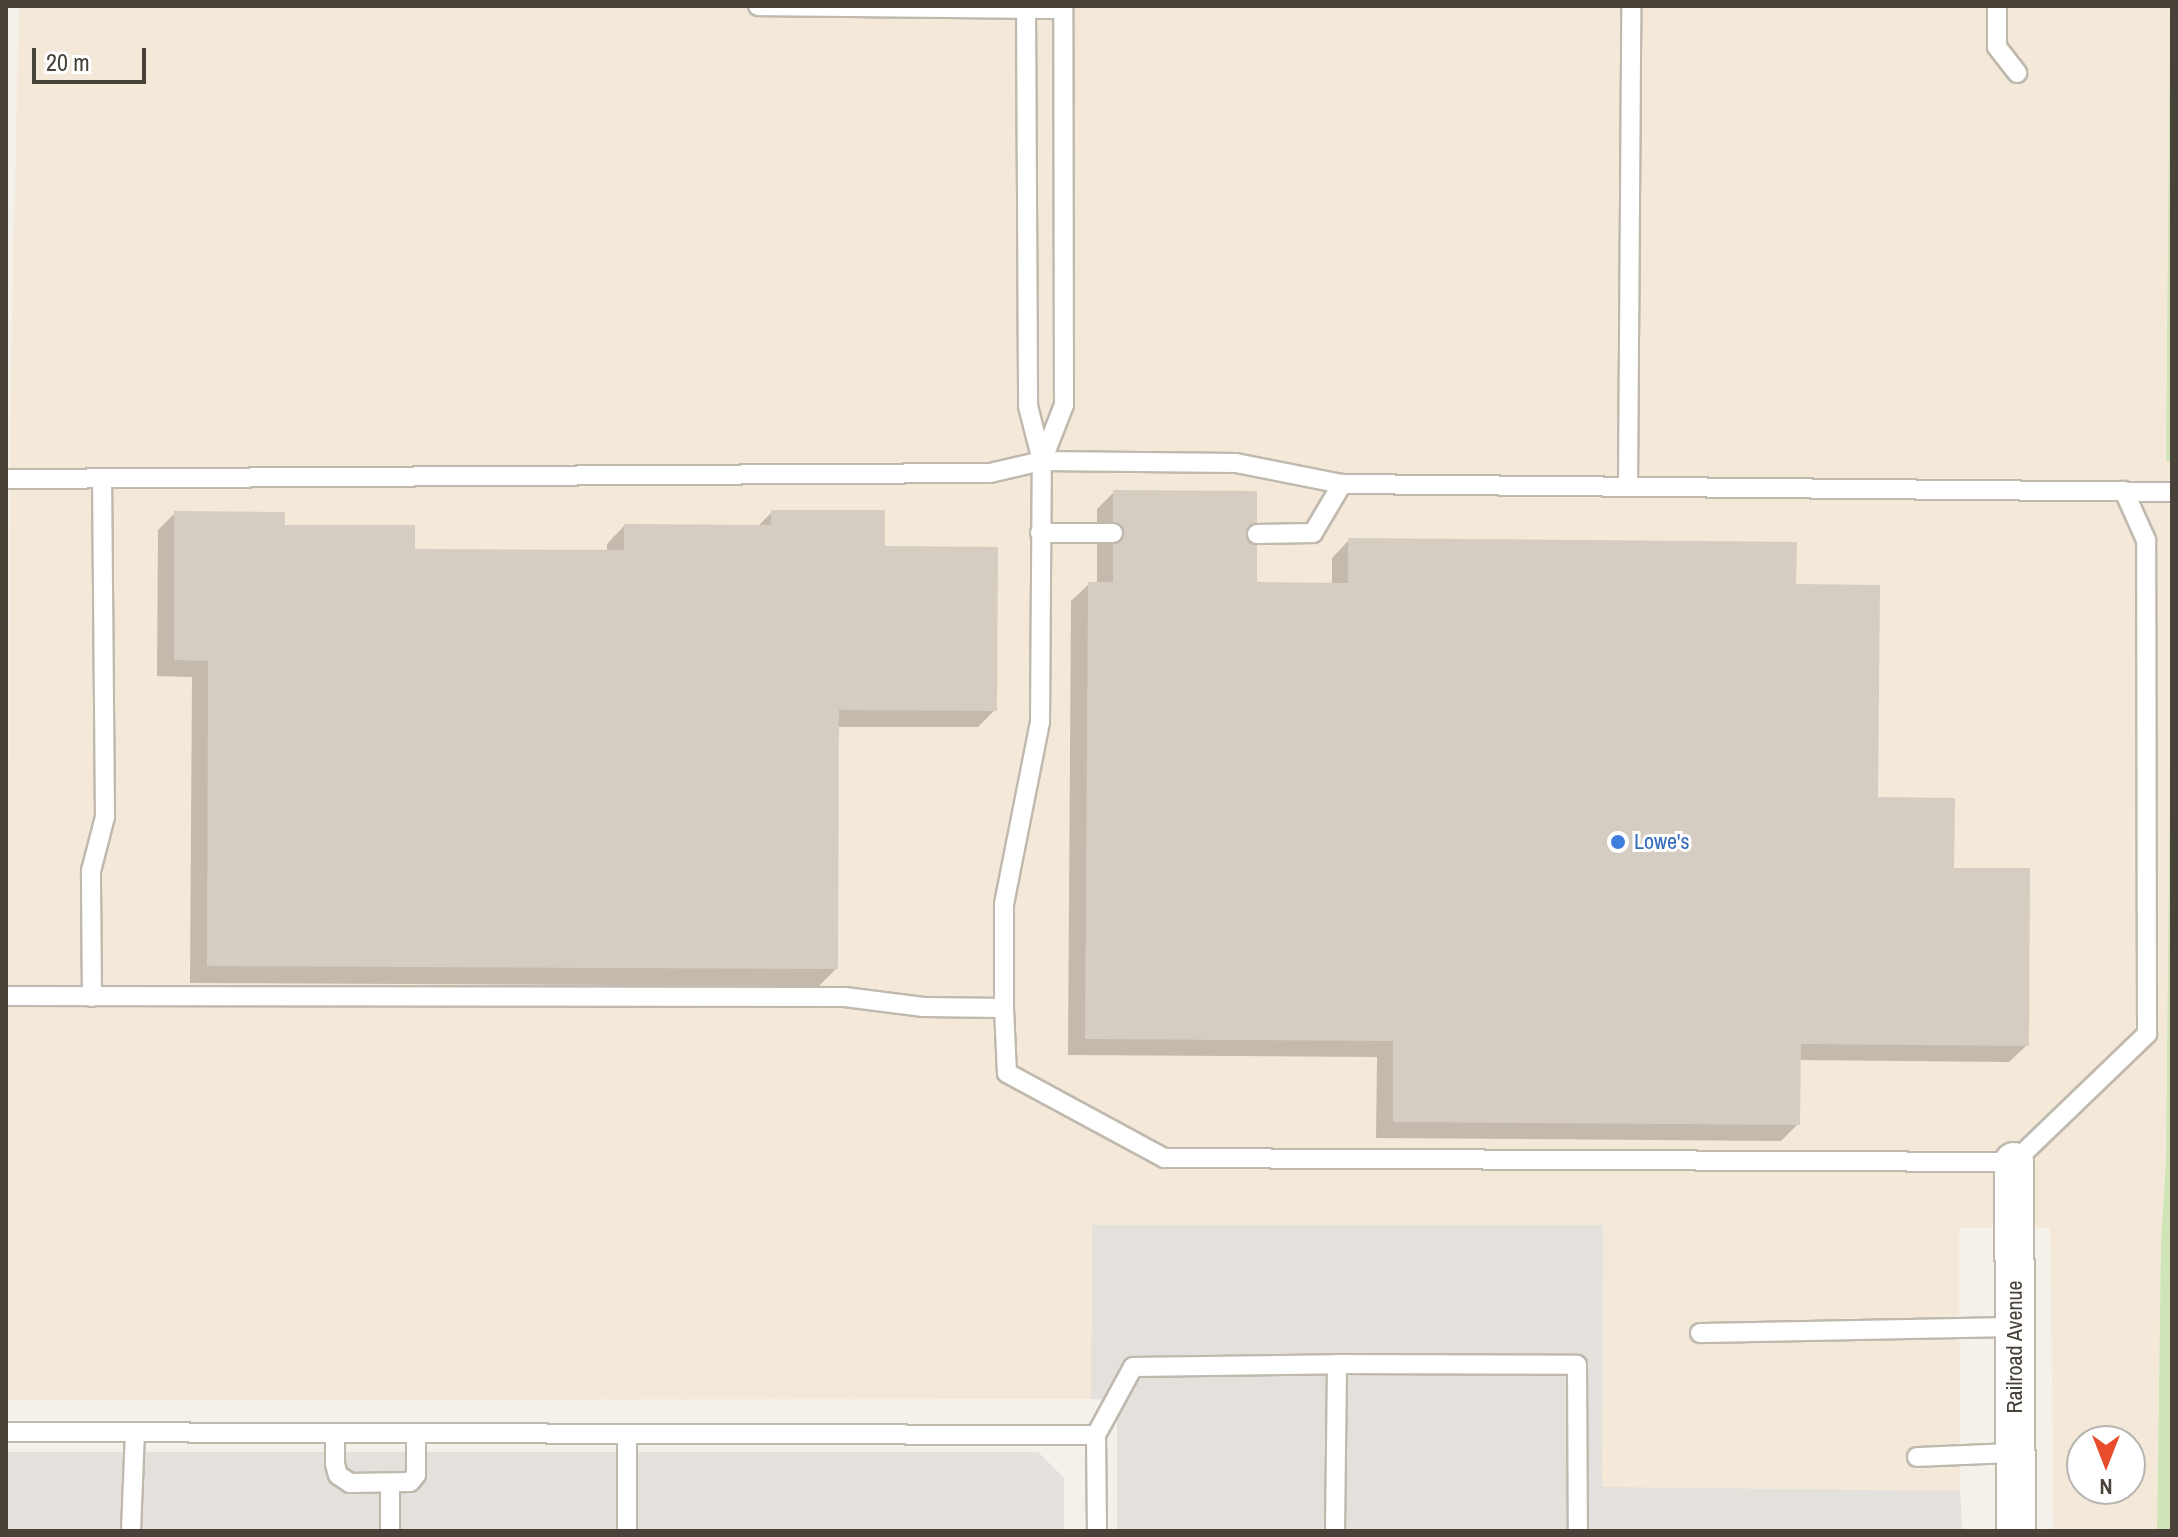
<!DOCTYPE html>
<style>
body{margin:0}
#map{position:relative;width:2178px;height:1537px;overflow:hidden;background:#f4f1eb;font-family:"Archivo Narrow",sans-serif}
div>[style]{position:absolute}
.commercial>*{inset:0;background:#f4e8d8}
.industrial>*{inset:0;background:#e4e0dc}
.green>*{inset:0;background:#d0e5b7}
.shadow>*{inset:0;background:#0003}
.building>*{inset:0;background:#d5cdc1}
.roads{filter:drop-shadow(2px 0 #bfb9ae) drop-shadow(-2px 0 #bfb9ae) drop-shadow(0 2px #bfb9ae) drop-shadow(0 -2px #bfb9ae)}
.lane>*{height:18px;margin:-9px;padding:0 9px;transform-origin:9px;border-radius:9px;background:#fff}
.street>*{height:38px;margin:-19px;padding:0 19px;transform-origin:19px;border-radius:19px;background:#fff}
.dots>*{width:22px;height:22px;translate:-50% -50%;box-sizing:border-box;border:4px solid #fff;border-radius:50%}
span{translate:-50% -50%;white-space:nowrap;text-align:center;line-height:1.15;-webkit-text-stroke:6px #fff;paint-order:stroke}
.shop-label{font-size:22px;color:#366cbe}
.left{translate:0 -50%;text-align:left}
.street-label{font-size:22px;color:#484239}
.frame{position:absolute;inset:0;border:8px solid #484239;pointer-events:none}
.north{position:absolute;left:2066px;top:1425px;width:80px;height:80px;box-sizing:border-box;background:#fff;border:2px solid #b6b3b0;border-radius:50%;rotate:180deg;font-size:22px;font-weight:700;line-height:32px;text-align:center;color:#484239}
.north::after{content:'';display:block;margin:auto;width:28px;height:36px;background:#e94b2d;clip-path:polygon(50% 0,100% 100%,50% 72%,0 100%)}
.scale{position:absolute;left:32px;top:48px;width:114px;height:36px;box-sizing:border-box;border:4px solid #484239;border-top:0;padding-left:10px;font-size:24px;line-height:28px;white-space:nowrap;color:#484239;-webkit-text-stroke:6px #fff;paint-order:stroke}
</style>
<div id="map">
<div class="commercial">
<div style="clip-path:polygon(evenodd,19px 6px,2170px 6px,2166px 460px,2172px 461px,2172px 559px,2166px 1158px,2161px 1241px,2157px 1531px,2054px 1531px,2050px 1228px,1959px 1228px,1960px 1491px,1602px 1488px,1603px 1225px,1092px 1226px,1091px 1399px,6px 1400px,10px 405px,19px 6px,2082px 1441px,2130px 1441px,2130px 1489px,2082px 1489px,2082px 1441px)"></div>
</div>
<div class="industrial">
<div style="clip-path:polygon(1092px 1225px,1603px 1225px,1602px 1487px,1960px 1491px,1962px 1531px,1117px 1531px,1117px 1400px,1091px 1399px)"></div>
<div style="clip-path:polygon(6px 1452px,1038px 1452px,1064px 1478px,1064px 1531px,6px 1531px)"></div>
</div>
<div class="green">
<div style="clip-path:polygon(2170px 6px,2172px 461px,2166px 461px)"></div>
<div style="clip-path:polygon(2172px 559px,2172px 1531px,2157px 1531px,2161px 1241px,2166px 1158px)"></div>
</div>
<div class="shadow">
<div style="clip-path:polygon(1114px 492px,1255px 584px,1332px 585px,1332px 558px,1349px 540px,1794px 586px,1876px 799px,1952px 870px,2027px 1045px,2009px 1062px,1799px 1060px,1798px 1124px,1781px 1141px,1376px 1138px,1377px 1057px,1068px 1055px,1071px 601px,1089px 584px,1097px 584px,1097px 509px)"></div>
<div style="clip-path:polygon(772px 512px,883px 548px,995px 710px,978px 727px,837px 727px,836px 969px,819px 986px,190px 983px,192px 677px,157px 676px,158px 530px,175px 513px,283px 527px,413px 551px,607px 552px,607px 544px,624px 526px,757px 527px)"></div>
</div>
<div class="building">
<div style="clip-path:polygon(1113px 490px,1257px 491px,1257px 582px,1348px 583px,1348px 538px,1797px 542px,1796px 584px,1880px 585px,1878px 797px,1955px 798px,1954px 868px,2030px 868px,2029px 1046px,1801px 1044px,1800px 1125px,1393px 1122px,1393px 1041px,1085px 1039px,1088px 582px,1113px 582px)"></div>
<div style="clip-path:polygon(771px 510px,885px 510px,885px 546px,998px 547px,997px 711px,839px 710px,838px 969px,207px 966px,208px 661px,174px 660px,174px 511px,285px 512px,285px 525px,415px 525px,415px 549px,624px 550px,624px 524px,771px 525px)"></div>
</div>
<div class="roads">
<div class="lane">
<div style="left:758px;top:6px;width:305px;rotate:0.6deg"></div>
<div style="left:1026px;top:6px;width:400px;rotate:89.7deg"></div>
<div style="left:1028px;top:406px;width:57px;rotate:75.7deg"></div>
<div style="left:1042px;top:461px;width:60px;rotate:-68.6deg"></div>
<div style="left:1064px;top:405px;width:399px;rotate:-90.1deg"></div>
<div style="left:1997px;top:6px;width:41px;rotate:90deg"></div>
<div style="left:1997px;top:47px;width:33px;rotate:52deg"></div>
<div style="left:6px;top:479px;width:984px;rotate:-0.35deg"></div>
<div style="left:990px;top:473px;width:53px;rotate:-13deg"></div>
<div style="left:1042px;top:461px;width:194px;rotate:0.6deg"></div>
<div style="left:1236px;top:463px;width:108px;rotate:11.2deg"></div>
<div style="left:1342px;top:484px;width:830px;rotate:0.55deg"></div>
<div style="left:1628px;top:487px;width:481px;rotate:-89.6deg"></div>
<div style="left:1040px;top:533px;width:73px"></div>
<div style="left:1257px;top:534px;width:56px;rotate:-1deg"></div>
<div style="left:1313px;top:533px;width:57px;rotate:-59.4deg"></div>
<div style="left:6px;top:996px;width:839px;rotate:0.07deg"></div>
<div style="left:845px;top:997px;width:79px;rotate:7.3deg"></div>
<div style="left:923px;top:1007px;width:81px;rotate:0.7deg"></div>
<div style="left:1004px;top:1008px;width:65px;rotate:87.4deg"></div>
<div style="left:1007px;top:1073px;width:179px;rotate:28.4deg"></div>
<div style="left:1164px;top:1158px;width:850px;rotate:0.27deg"></div>
<div style="left:2014px;top:1162px;width:185px;rotate:-43.9deg"></div>
<div style="left:2147px;top:1034px;width:494px;rotate:-90.1deg"></div>
<div style="left:2146px;top:540px;width:54px;rotate:-114.2deg"></div>
<div style="left:92px;top:997px;width:126px;rotate:-90.5deg"></div>
<div style="left:91px;top:871px;width:56px;rotate:-75.5deg"></div>
<div style="left:105px;top:817px;width:338px;rotate:-90.5deg"></div>
<div style="left:1004px;top:1008px;width:104px;rotate:-90deg"></div>
<div style="left:1004px;top:904px;width:186px;rotate:-78.8deg"></div>
<div style="left:1040px;top:722px;width:261px;rotate:-89.6deg"></div>
<div style="left:1700px;top:1333px;width:315px;rotate:-1.1deg"></div>
<div style="left:6px;top:1432px;width:1090px;rotate:0.16deg"></div>
<div style="left:335px;top:1433px;width:31px;rotate:90deg"></div>
<div style="left:335px;top:1464px;width:11px;rotate:75deg"></div>
<div style="left:338px;top:1475px;width:14px;rotate:34deg"></div>
<div style="left:350px;top:1483px;width:60px;rotate:-1deg"></div>
<div style="left:410px;top:1482px;width:9px;rotate:-49deg"></div>
<div style="left:416px;top:1475px;width:42px;rotate:-90deg"></div>
<div style="left:1917px;top:1457px;width:97px;rotate:-2.4deg"></div>
<div style="left:131px;top:1531px;width:98px;rotate:-87.7deg"></div>
<div style="left:390px;top:1531px;width:48px;rotate:-90deg"></div>
<div style="left:627px;top:1531px;width:97px;rotate:-90deg"></div>
<div style="left:1097px;top:1531px;width:96px;rotate:-90.6deg"></div>
<div style="left:1096px;top:1435px;width:77px;rotate:-61.4deg"></div>
<div style="left:1133px;top:1367px;width:204px;rotate:-0.8deg"></div>
<div style="left:1337px;top:1364px;width:240px;rotate:0.2deg"></div>
<div style="left:1577px;top:1365px;width:166px;rotate:89.7deg"></div>
<div style="left:1335px;top:1531px;width:167px;rotate:-89.3deg"></div>
</div>
<div class="street">
<div style="left:2014px;top:1162px;width:369px;rotate:89.7deg"></div>
</div>
</div>
<div class="dots">
<div style="left:1618px;top:842px;background:#3f7fe0"></div>
</div>
<div class="shop-label">
<span class="left" style="left:1634px;top:842px">Lowe's</span>
</div>
<div class="street-label">
<span style="left:2015px;top:1347px;rotate:-90deg">Railroad Avenue</span>
</div>
<div class="frame"></div>
<div class="north">N</div>
<div class="scale">20 m</div>
</div>
